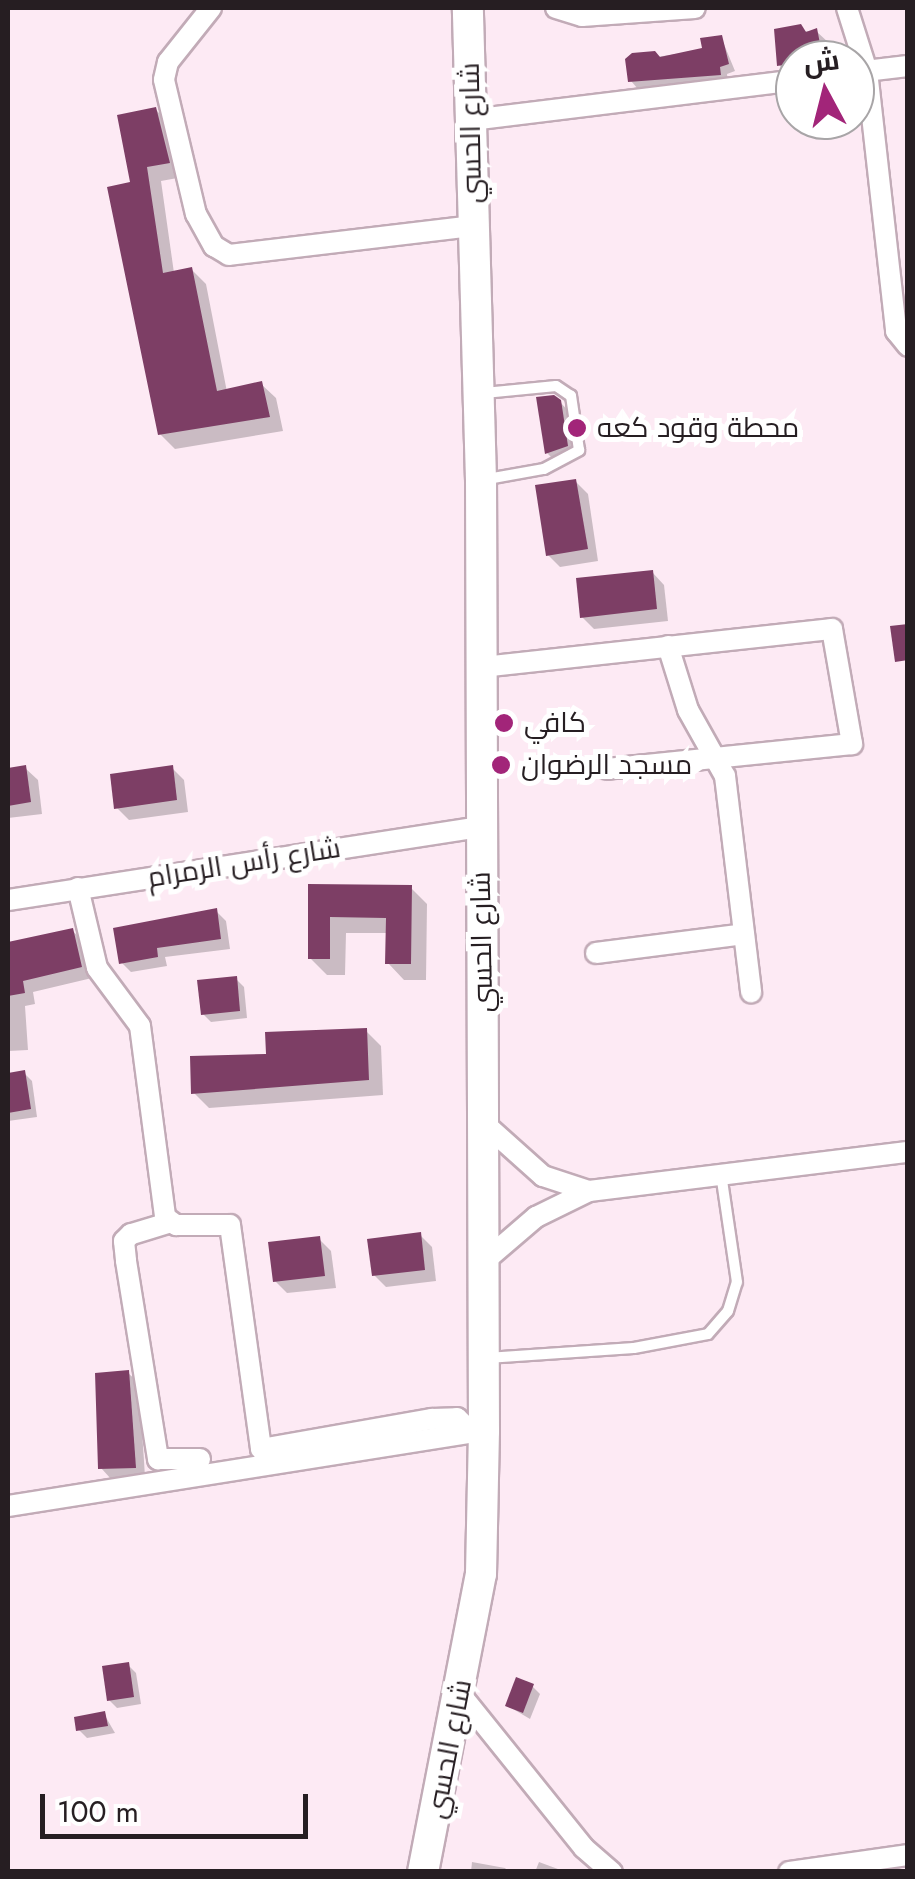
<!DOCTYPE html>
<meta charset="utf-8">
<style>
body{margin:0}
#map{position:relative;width:915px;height:1879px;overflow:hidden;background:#fdeaf4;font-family:Jost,Cairo,sans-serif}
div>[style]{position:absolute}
.shadow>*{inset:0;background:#0003}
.building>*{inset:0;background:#7d3e65}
.roads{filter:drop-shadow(2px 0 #c2abb7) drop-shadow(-2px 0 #c2abb7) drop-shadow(0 2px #c2abb7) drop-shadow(0 -2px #c2abb7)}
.lane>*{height:10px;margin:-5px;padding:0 5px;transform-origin:5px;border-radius:5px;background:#fff}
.street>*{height:20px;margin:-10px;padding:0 10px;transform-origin:10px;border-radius:10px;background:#fff}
.secondary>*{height:30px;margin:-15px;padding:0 15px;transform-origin:15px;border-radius:15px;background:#fff}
.dots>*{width:28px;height:28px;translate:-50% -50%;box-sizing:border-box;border:5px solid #fff;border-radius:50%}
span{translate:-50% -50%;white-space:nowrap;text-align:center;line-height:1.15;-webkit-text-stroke:10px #fff;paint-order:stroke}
.street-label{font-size:28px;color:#261e22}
.poi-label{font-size:28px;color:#261e22}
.left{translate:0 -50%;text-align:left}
.frame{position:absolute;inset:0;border:10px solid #261e22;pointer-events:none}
.north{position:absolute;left:775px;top:40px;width:100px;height:100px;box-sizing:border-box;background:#fff;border:2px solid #a8a5a7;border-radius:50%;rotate:353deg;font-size:28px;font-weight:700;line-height:40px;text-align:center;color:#261e22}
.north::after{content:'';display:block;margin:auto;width:35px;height:45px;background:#a22579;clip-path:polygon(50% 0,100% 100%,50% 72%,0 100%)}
.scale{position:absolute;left:40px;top:1794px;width:268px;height:45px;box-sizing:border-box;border:5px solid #261e22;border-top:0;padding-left:12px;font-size:30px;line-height:35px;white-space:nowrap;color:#261e22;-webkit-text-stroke:8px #fff;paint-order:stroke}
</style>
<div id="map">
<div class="shadow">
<div style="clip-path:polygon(816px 31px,829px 43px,831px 60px,795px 60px,791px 77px,779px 65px,776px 32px)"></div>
<div style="clip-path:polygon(721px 37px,735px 71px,727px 74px,728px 82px,638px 89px,631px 81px,628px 61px,705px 50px)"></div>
<div style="clip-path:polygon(156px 110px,170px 124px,183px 177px,161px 181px,174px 273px,192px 270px,206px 284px,227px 392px,261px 384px,276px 398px,283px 431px,175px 449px,160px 434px,133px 184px)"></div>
<div style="clip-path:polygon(560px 402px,572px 415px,579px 458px,559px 465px,547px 453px)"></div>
<div style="clip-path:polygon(575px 481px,588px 494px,598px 561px,560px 567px,548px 555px)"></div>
<div style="clip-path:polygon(652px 572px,664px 585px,668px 621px,594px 629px,582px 617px)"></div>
<div style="clip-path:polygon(25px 768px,38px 780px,42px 814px,8px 818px,8px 770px)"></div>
<div style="clip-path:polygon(172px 768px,184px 780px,188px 812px,129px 820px,117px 808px)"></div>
<div style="clip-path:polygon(311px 887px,411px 888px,427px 904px,426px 980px,404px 980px,388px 963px,388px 933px,346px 933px,345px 975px,327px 975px,310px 958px)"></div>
<div style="clip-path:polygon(216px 911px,226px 921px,230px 949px,165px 957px,167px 966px,131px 972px,121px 962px)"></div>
<div style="clip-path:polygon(72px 930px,83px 942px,92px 978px,33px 992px,35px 1004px,25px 1006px,28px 1050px,8px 1051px,8px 943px)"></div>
<div style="clip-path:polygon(236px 979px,244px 987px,247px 1018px,211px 1022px,203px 1014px)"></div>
<div style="clip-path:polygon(366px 1031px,381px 1046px,383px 1095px,209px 1108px,194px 1093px,268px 1056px)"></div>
<div style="clip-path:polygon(24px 1073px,32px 1081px,37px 1117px,8px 1121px,8px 1075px)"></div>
<div style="clip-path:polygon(420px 1235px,432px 1247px,436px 1281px,386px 1287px,374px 1275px)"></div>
<div style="clip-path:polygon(319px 1239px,331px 1251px,336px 1288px,287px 1293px,275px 1281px)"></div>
<div style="clip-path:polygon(128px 1373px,139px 1383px,145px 1477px,111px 1479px,101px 1468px)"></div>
<div style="clip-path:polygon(128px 1665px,136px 1673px,141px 1704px,117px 1708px,109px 1700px)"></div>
<div style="clip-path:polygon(532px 1686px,540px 1694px,530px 1719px,508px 1706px)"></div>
<div style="clip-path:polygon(104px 1714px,115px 1733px,87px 1738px,79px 1730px)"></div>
<div style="clip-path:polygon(472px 1862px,505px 1868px,509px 1872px,471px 1872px)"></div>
<div style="clip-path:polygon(539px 1862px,566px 1872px,535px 1872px)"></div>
</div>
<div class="building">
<div style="clip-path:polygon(801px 24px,806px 32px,817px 28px,821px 49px,811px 50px,813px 60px,777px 66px,774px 29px)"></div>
<div style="clip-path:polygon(722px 35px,729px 64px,720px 67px,721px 75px,628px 82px,625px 59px,632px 53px,655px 51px,660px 57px,702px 48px,700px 38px)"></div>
<div style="clip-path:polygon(156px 107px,170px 163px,147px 167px,163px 273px,192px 267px,217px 391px,262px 381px,270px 417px,158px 435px,107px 187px,130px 182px,117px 115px)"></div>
<div style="clip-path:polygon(554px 395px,561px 400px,568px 446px,545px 454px,536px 397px)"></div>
<div style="clip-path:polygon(576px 479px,588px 549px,546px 556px,535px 485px)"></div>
<div style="clip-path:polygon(653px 570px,657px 609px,580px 618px,576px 578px)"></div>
<div style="clip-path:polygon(908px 624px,908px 660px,895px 662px,890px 626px)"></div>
<div style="clip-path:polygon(26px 765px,31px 802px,8px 806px,8px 768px)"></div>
<div style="clip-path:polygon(173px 765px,177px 800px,114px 809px,110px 774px)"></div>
<div style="clip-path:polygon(308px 884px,412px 885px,411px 964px,385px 964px,386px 918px,330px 917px,330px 959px,308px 959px)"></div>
<div style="clip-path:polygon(217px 908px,221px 939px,157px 948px,158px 957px,119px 964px,113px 928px)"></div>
<div style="clip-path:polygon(73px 928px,82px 967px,23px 981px,25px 993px,8px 996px,8px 942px)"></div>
<div style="clip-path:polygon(237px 976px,240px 1011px,201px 1015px,197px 980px)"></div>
<div style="clip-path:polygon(367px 1028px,369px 1080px,191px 1094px,190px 1056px,266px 1054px,265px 1032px)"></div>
<div style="clip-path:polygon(25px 1070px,31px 1109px,8px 1113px,8px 1073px)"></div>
<div style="clip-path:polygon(421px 1232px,425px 1270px,372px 1276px,367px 1239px)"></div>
<div style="clip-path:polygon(320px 1236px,325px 1276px,273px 1282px,268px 1242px)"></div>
<div style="clip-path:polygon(129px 1370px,136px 1468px,98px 1469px,95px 1373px)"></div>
<div style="clip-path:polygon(129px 1662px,134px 1697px,107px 1701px,102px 1666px)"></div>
<div style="clip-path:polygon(516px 1677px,534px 1684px,523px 1713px,505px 1706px)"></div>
<div style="clip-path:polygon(105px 1711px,108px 1726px,76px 1731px,74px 1717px)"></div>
</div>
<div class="roads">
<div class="lane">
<div style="left:482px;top:480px;width:63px;rotate:-10.1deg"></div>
<div style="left:544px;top:469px;width:40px;rotate:-28deg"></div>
<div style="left:579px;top:450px;width:55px;rotate:-98.4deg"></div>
<div style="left:571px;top:396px;width:18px;rotate:-146deg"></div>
<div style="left:556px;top:386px;width:72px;rotate:174.4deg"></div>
<div style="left:487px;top:1358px;width:147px;rotate:-3.9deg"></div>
<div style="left:634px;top:1348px;width:75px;rotate:-10.7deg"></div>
<div style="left:708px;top:1334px;width:30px;rotate:-49deg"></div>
<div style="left:728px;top:1311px;width:30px;rotate:-73deg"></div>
<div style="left:737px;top:1282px;width:109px;rotate:-98.4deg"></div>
</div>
<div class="street">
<div style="left:211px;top:8px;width:69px;rotate:128.5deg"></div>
<div style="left:168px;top:62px;width:18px;rotate:103deg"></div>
<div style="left:164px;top:80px;width:138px;rotate:76.6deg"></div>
<div style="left:196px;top:214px;width:37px;rotate:61deg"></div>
<div style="left:214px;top:246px;width:17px;rotate:31deg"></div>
<div style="left:229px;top:255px;width:245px;rotate:-6.8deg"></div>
<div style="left:556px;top:8px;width:27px;rotate:17deg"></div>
<div style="left:582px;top:16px;width:113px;rotate:-4deg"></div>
<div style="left:847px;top:8px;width:66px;rotate:72.4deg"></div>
<div style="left:867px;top:71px;width:262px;rotate:83.6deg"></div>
<div style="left:896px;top:331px;width:19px;rotate:51deg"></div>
<div style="left:857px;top:72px;width:51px;rotate:-6.7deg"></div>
<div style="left:471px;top:120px;width:326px;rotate:-7deg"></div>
<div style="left:668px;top:646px;width:67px;rotate:72.6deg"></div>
<div style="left:688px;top:710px;width:76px;rotate:60.7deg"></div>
<div style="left:725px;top:776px;width:218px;rotate:83.1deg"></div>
<div style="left:482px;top:667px;width:352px;rotate:-6.2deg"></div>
<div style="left:832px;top:629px;width:117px;rotate:80.1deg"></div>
<div style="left:852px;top:744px;width:246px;rotate:174.2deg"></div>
<div style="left:78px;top:888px;width:82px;rotate:76.6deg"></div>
<div style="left:97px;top:968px;width:72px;rotate:53.4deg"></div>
<div style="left:140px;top:1026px;width:193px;rotate:82.5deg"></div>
<div style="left:165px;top:1217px;width:14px;rotate:36deg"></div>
<div style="left:176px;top:1225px;width:54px"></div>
<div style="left:230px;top:1225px;width:226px;rotate:82.1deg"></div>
<div style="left:261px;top:1449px;width:174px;rotate:-10deg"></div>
<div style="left:432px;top:1419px;width:25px;rotate:-2deg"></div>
<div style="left:457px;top:1418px;width:20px;rotate:45deg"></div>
<div style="left:8px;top:900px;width:478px;rotate:-8.8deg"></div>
<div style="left:596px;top:953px;width:149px;rotate:-7.3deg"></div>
<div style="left:487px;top:1126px;width:75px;rotate:41.8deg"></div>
<div style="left:543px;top:1176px;width:48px;rotate:18.1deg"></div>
<div style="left:168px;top:1223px;width:39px;rotate:163deg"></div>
<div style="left:131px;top:1234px;width:10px;rotate:135deg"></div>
<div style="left:124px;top:1241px;width:20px;rotate:84deg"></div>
<div style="left:126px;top:1261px;width:201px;rotate:80.8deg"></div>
<div style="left:158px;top:1459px;width:42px"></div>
<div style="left:487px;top:1259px;width:65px;rotate:-40.6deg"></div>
<div style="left:536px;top:1217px;width:59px;rotate:-26.1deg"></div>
<div style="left:589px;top:1191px;width:321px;rotate:-7deg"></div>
<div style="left:8px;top:1506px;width:478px;rotate:-9deg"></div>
<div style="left:461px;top:1695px;width:196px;rotate:51.2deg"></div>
<div style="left:584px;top:1848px;width:37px;rotate:41deg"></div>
<div style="left:789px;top:1872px;width:120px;rotate:-8.1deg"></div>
</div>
<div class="secondary">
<div style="left:423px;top:1872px;width:304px;rotate:-79deg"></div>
<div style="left:481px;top:1574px;width:143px;rotate:-88.8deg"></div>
<div style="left:484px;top:1431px;width:951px;rotate:-90.18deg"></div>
<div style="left:481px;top:480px;width:472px;rotate:-91.6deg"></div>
</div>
</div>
<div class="dots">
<div style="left:577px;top:428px;background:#a22579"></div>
<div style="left:504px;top:723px;background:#a22579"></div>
<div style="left:501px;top:765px;background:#a22579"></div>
</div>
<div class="street-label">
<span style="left:471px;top:133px;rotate:-91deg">شارع الحسي</span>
<span style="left:244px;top:863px;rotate:-9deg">شارع رأس الرمرام</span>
<span style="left:482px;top:942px;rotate:-91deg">شارع الحسي</span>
<span style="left:449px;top:1749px;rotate:-79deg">شارع الحسي</span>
</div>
<div class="poi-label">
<span class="left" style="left:597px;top:428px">محطة وقود كعه</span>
<span class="left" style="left:524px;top:723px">كافي</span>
<span class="left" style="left:521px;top:765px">مسجد الرضوان</span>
</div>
<div class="frame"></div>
<div class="north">ش</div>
<div class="scale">100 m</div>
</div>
